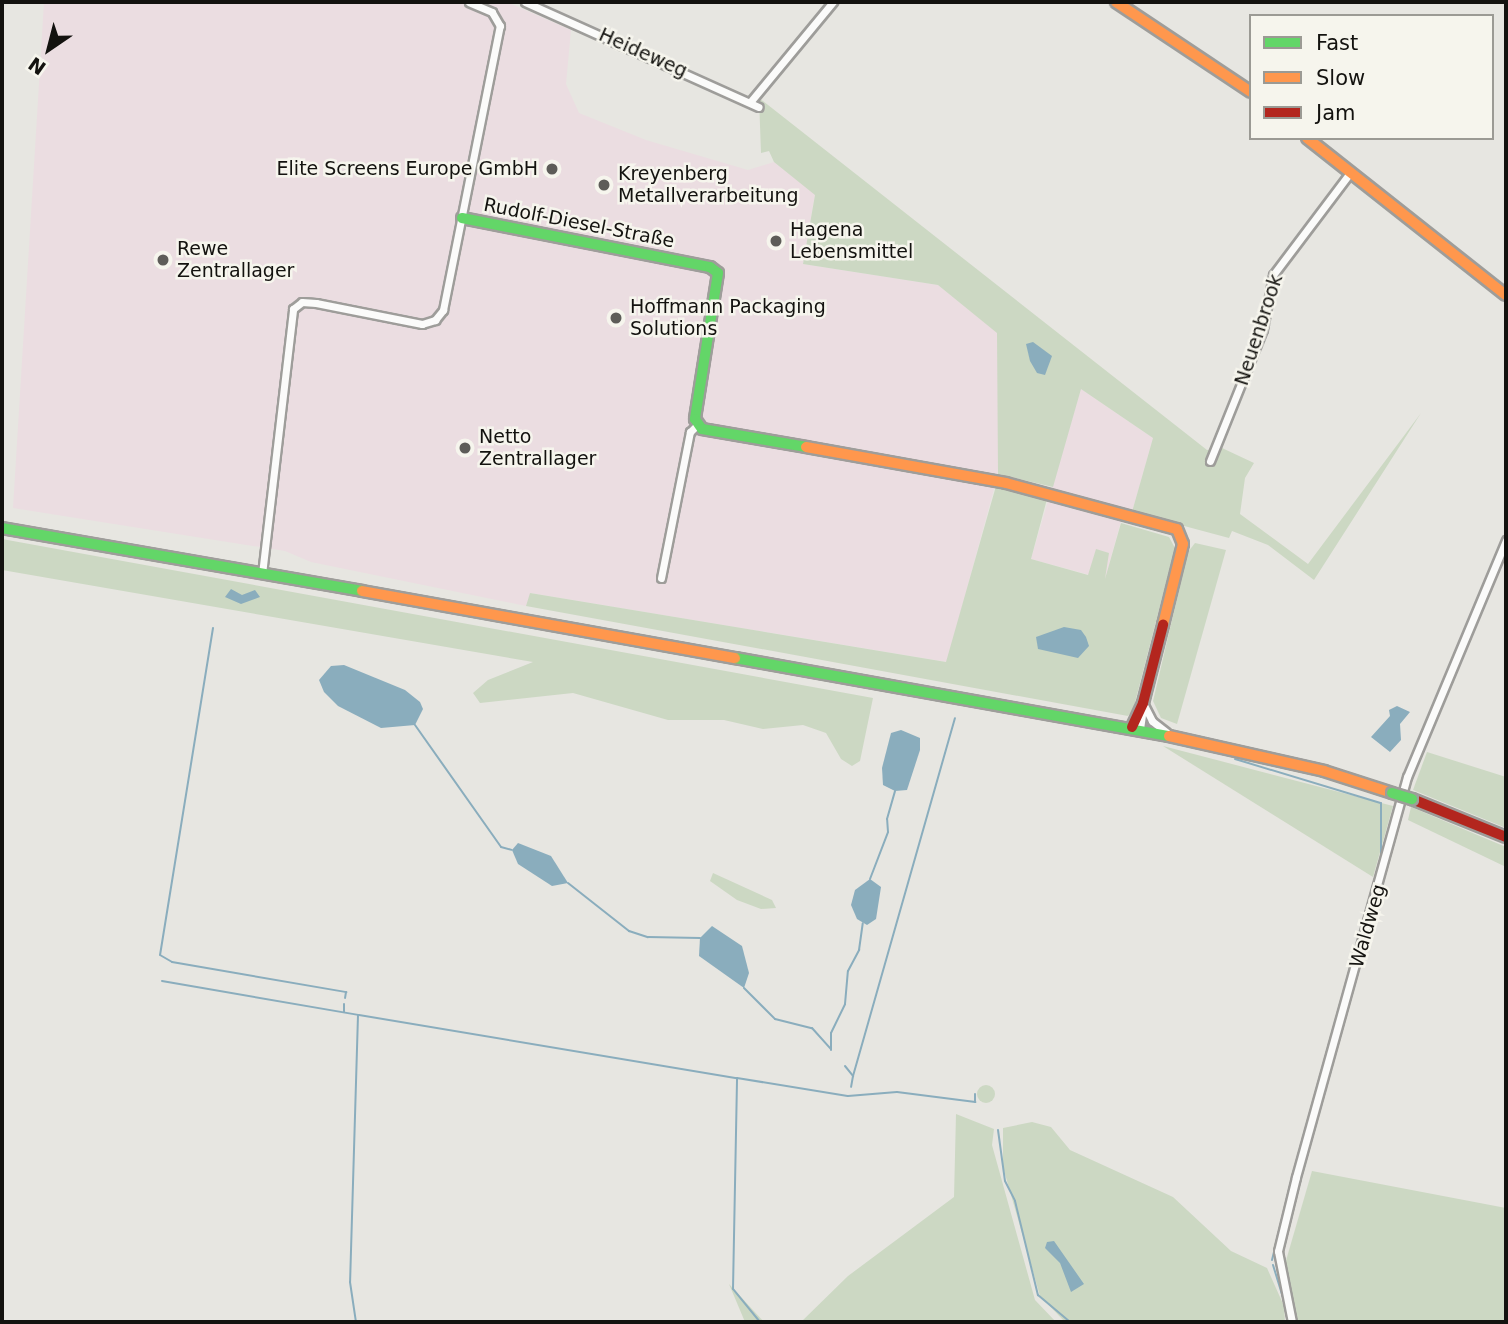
<!DOCTYPE html>
<meta charset="utf-8">
<style>
body{margin:0}
#map{position:relative;width:1508px;height:1324px;overflow:hidden;background:#e7e6e1;font-family:"DejaVu Sans",sans-serif}
div>[style]{position:absolute}
.commercial>*{inset:0;background:#ebdde1}
.green>*{inset:0;background:#ccd8c3}
.round{border-radius:50%}
.water>*{inset:0;background:#8aadbd}
.stream>*{height:2px;margin:-1px;padding:0 1px;transform-origin:1px;border-radius:1px;background:#8aadbd}
.roads{filter:drop-shadow(2px 0 #9e9d9a) drop-shadow(-2px 0 #9e9d9a) drop-shadow(0 2px #9e9d9a) drop-shadow(0 -2px #9e9d9a)}
.street>*{height:7px;margin:-3.5px;padding:0 3.5px;transform-origin:3.5px;border-radius:3.5px;background:#fbfbfa}
.fast>*{height:10px;margin:-5px;padding:0 5px;transform-origin:5px;border-radius:5px;background:#63d668}
.slow>*{height:10px;margin:-5px;padding:0 5px;transform-origin:5px;border-radius:5px;background:#ff974d}
.jam>*{height:10px;margin:-5px;padding:0 5px;transform-origin:5px;border-radius:5px;background:#b3261e}
.bridges{filter:drop-shadow(2px 0 #9e9d9a) drop-shadow(-2px 0 #9e9d9a) drop-shadow(0 2px #9e9d9a) drop-shadow(0 -2px #9e9d9a)}
.fast-bridge>*{height:10px;margin:-5px;padding:0 5px;transform-origin:5px;border-radius:5px;background:#63d668}
.dots>*{width:19px;height:19px;translate:-50% -50%;box-sizing:border-box;border:4px solid #f6f5ed;border-radius:50%}
span{translate:-50% -50%;white-space:nowrap;text-align:center;line-height:1.15;-webkit-text-stroke:5px #f6f5ed;paint-order:stroke}
.street-label{font-size:19px;color:#13120f}
.poi-label{font-size:19px;color:#13120f}
.right{translate:-100% -50%;text-align:right}
.left{translate:0 -50%;text-align:left}
.frame{position:absolute;inset:0;border:4px solid #13120f;pointer-events:none}
.legend{position:absolute;left:1249px;top:14px;width:245px;height:126px;box-sizing:border-box;background:#f6f5ed;border:2px solid #9b9a94;margin:0;padding:9px 12px;list-style:none;font-size:21px;color:#13120f}
.legend li{display:flex;align-items:center;gap:14px;height:35px}
.legend b{width:35px;border:2px solid #9b9a94}
.north{position:absolute;left:14px;top:14px;width:70px;height:70px;-webkit-text-stroke:5px #f6f5ed;paint-order:stroke;rotate:215deg;font-size:19px;font-weight:700;line-height:28px;text-align:center;color:#13120f}
.north::after{content:'';display:block;margin:auto;width:24px;height:32px;background:#13120f;clip-path:polygon(50% 0,100% 100%,50% 72%,0 100%)}
</style>
<div id="map">
<div class="commercial">
<div style="clip-path:polygon(44px 2px,507px 2px,571px 30px,566px 84px,579px 113px,646px 140px,748px 170px,774px 162px,815px 194px,803px 264px,938px 285px,998px 333px,998px 474px,947px 662px,531px 593px,526px 606px,311px 562px,285px 551px,13px 508px)"></div>
<div style="clip-path:polygon(1081px 389px,1153px 438px,1132px 512px,1124px 510px,1105px 579px,1031px 559px)"></div>
</div>
<div class="green">
<div style="clip-path:polygon(759px 98px,1207px 450px,1222px 448px,1254px 463px,1245px 478px,1240px 514px,1308px 564px,1421px 413px,1314px 580px,1268px 545px,1232px 531px,1229px 538px,1132px 512px,1153px 438px,1081px 389px,1053px 487px,998px 474px,997px 333px,938px 285px,803px 264px,815px 195px,774px 162px,769px 151px,761px 153px)"></div>
<div style="clip-path:polygon(996px 486px,1047px 499px,1031px 559px,1088px 575px,1096px 549px,1109px 553px,1105px 579px,1121px 523px,1169px 537px,1175px 548px,1133px 710px,1128px 716px,526px 606px,530px 593px,946px 662px)"></div>
<div style="clip-path:polygon(2px 539px,873px 698px,860px 761px,852px 766px,841px 759px,826px 733px,803px 725px,763px 729px,724px 720px,668px 720px,573px 693px,480px 703px,473px 693px,488px 680px,533px 662px,2px 570px)"></div>
<div style="clip-path:polygon(1195px 543px,1226px 550px,1177px 724px,1161px 718px,1153px 701px,1188px 552px)"></div>
<div style="clip-path:polygon(1163px 746px,1393px 806px,1373px 877px)"></div>
<div style="clip-path:polygon(1427px 752px,1506px 777px,1506px 828px,1413px 790px)"></div>
<div style="clip-path:polygon(1411px 807px,1506px 847px,1506px 867px,1408px 820px)"></div>
<div style="clip-path:polygon(713px 873px,772px 900px,776px 908px,761px 909px,737px 900px,710px 881px)"></div>
<div class="round" style="left:977px;top:1085px;width:18px;height:18px"></div>
<div style="clip-path:polygon(956px 1114px,994px 1129px,992px 1145px,1035px 1300px,1056px 1322px,801px 1322px,848px 1276px,954px 1197px)"></div>
<div style="clip-path:polygon(1032px 1122px,1051px 1127px,1070px 1150px,1173px 1197px,1231px 1251px,1267px 1268px,1284px 1306px,1285px 1322px,1065px 1322px,1040px 1296px,1003px 1167px,1003px 1128px)"></div>
<div style="clip-path:polygon(1312px 1171px,1506px 1208px,1506px 1322px,1297px 1322px,1285px 1264px)"></div>
<div style="clip-path:polygon(729px 1284px,764px 1322px,745px 1322px)"></div>
</div>
<div class="water">
<div style="clip-path:polygon(1033px 342px,1052px 356px,1045px 375px,1037px 373px,1030px 361px,1026px 344px)"></div>
<div style="clip-path:polygon(231px 589px,242px 595px,255px 590px,260px 597px,241px 604px,225px 597px)"></div>
<div style="clip-path:polygon(1064px 627px,1081px 630px,1086px 637px,1089px 646px,1078px 658px,1038px 649px,1036px 637px)"></div>
<div style="clip-path:polygon(344px 665px,405px 690px,420px 702px,423px 709px,415px 725px,381px 728px,338px 706px,324px 692px,319px 680px,331px 666px)"></div>
<div style="clip-path:polygon(1397px 706px,1410px 712px,1400px 724px,1401px 740px,1390px 752px,1371px 737px,1390px 716px,1389px 710px)"></div>
<div style="clip-path:polygon(901px 730px,920px 738px,920px 750px,907px 790px,895px 791px,883px 785px,882px 768px,891px 733px)"></div>
<div style="clip-path:polygon(518px 843px,551px 856px,568px 883px,552px 886px,518px 864px,512px 850px)"></div>
<div style="clip-path:polygon(870px 879px,881px 887px,876px 919px,867px 925px,857px 919px,851px 905px,855px 890px)"></div>
<div style="clip-path:polygon(712px 926px,742px 946px,749px 973px,744px 988px,699px 956px,700px 938px)"></div>
<div style="clip-path:polygon(1054px 1241px,1084px 1284px,1071px 1292px,1060px 1263px,1045px 1248px,1047px 1242px)"></div>
</div>
<div class="stream">
<div style="left:213px;top:628px;width:331px;rotate:99.2deg"></div>
<div style="left:160px;top:955px;width:14px;rotate:30deg"></div>
<div style="left:172px;top:962px;width:177px;rotate:9.8deg"></div>
<div style="left:346px;top:992px;width:6px;rotate:99deg"></div>
<div style="left:415px;top:725px;width:149px;rotate:54.8deg"></div>
<div style="left:501px;top:847px;width:11px;rotate:15deg"></div>
<div style="left:1235px;top:759px;width:152px;rotate:16.8deg"></div>
<div style="left:1381px;top:803px;width:58px;rotate:90deg"></div>
<div style="left:870px;top:879px;width:50px;rotate:-69deg"></div>
<div style="left:888px;top:832px;width:13px;rotate:-94deg"></div>
<div style="left:887px;top:819px;width:29px;rotate:-74deg"></div>
<div style="left:568px;top:883px;width:78px;rotate:38.2deg"></div>
<div style="left:629px;top:931px;width:20px;rotate:18deg"></div>
<div style="left:648px;top:937px;width:52px;rotate:1.1deg"></div>
<div style="left:162px;top:981px;width:199px;rotate:9.8deg"></div>
<div style="left:358px;top:1015px;width:267px;rotate:91.7deg"></div>
<div style="left:350px;top:1282px;width:40px;rotate:81.5deg"></div>
<div style="left:744px;top:988px;width:44px;rotate:45deg"></div>
<div style="left:775px;top:1019px;width:38px;rotate:14deg"></div>
<div style="left:812px;top:1028px;width:28px;rotate:48deg"></div>
<div style="left:344px;top:1012px;width:8px;rotate:-90deg"></div>
<div style="left:359px;top:1015px;width:383px;rotate:9.5deg"></div>
<div style="left:831px;top:1050px;width:17px;rotate:-90deg"></div>
<div style="left:831px;top:1033px;width:32px;rotate:-64deg"></div>
<div style="left:845px;top:1004px;width:33px;rotate:-85deg"></div>
<div style="left:848px;top:971px;width:24px;rotate:-62deg"></div>
<div style="left:859px;top:950px;width:27px;rotate:-82deg"></div>
<div style="left:845px;top:1066px;width:13px;rotate:51deg"></div>
<div style="left:853px;top:1076px;width:11px;rotate:100deg"></div>
<div style="left:853px;top:1076px;width:372px;rotate:-74.1deg"></div>
<div style="left:998px;top:1130px;width:51px;rotate:82.2deg"></div>
<div style="left:1005px;top:1181px;width:22px;rotate:63deg"></div>
<div style="left:1015px;top:1201px;width:97px;rotate:76.3deg"></div>
<div style="left:1038px;top:1295px;width:42px;rotate:40.2deg"></div>
<div style="left:1272px;top:1260px;width:29px;rotate:-76deg"></div>
<div style="left:1273px;top:1265px;width:41px;rotate:72.9deg"></div>
<div style="left:1287px;top:1313px;width:9px;rotate:84deg"></div>
<div style="left:760px;top:1322px;width:43px;rotate:-129.3deg"></div>
<div style="left:733px;top:1289px;width:211px;rotate:-88.9deg"></div>
<div style="left:737px;top:1078px;width:112px;rotate:9.2deg"></div>
<div style="left:848px;top:1096px;width:49px;rotate:-4.7deg"></div>
<div style="left:897px;top:1092px;width:79px;rotate:7.3deg"></div>
<div style="left:975px;top:1102px;width:8px;rotate:-90deg"></div>
</div>
<div class="roads">
<div class="street">
<div style="left:525px;top:2px;width:256px;rotate:24.2deg"></div>
<div style="left:751px;top:101px;width:129px;rotate:-50.4deg"></div>
<div style="left:1210px;top:461px;width:142px;rotate:-68.1deg"></div>
<div style="left:1263px;top:329px;width:55px;rotate:-79.5deg"></div>
<div style="left:1273px;top:275px;width:126px;rotate:-53deg"></div>
<div style="left:262px;top:574px;width:267px;rotate:-83.3deg"></div>
<div style="left:293px;top:309px;width:11px;rotate:-38deg"></div>
<div style="left:302px;top:302px;width:14px;rotate:4deg"></div>
<div style="left:316px;top:303px;width:108px;rotate:11.2deg"></div>
<div style="left:422px;top:324px;width:14px;rotate:-17deg"></div>
<div style="left:435px;top:320px;width:13px;rotate:-51deg"></div>
<div style="left:443px;top:310px;width:290px;rotate:-78.7deg"></div>
<div style="left:500px;top:26px;width:16px;rotate:-120deg"></div>
<div style="left:492px;top:12px;width:25px;rotate:-157deg"></div>
<div style="left:661px;top:578px;width:149px;rotate:-78.8deg"></div>
<div style="left:690px;top:432px;width:10px;rotate:-45deg"></div>
<div style="left:1143px;top:703px;width:20px;rotate:63deg"></div>
<div style="left:1152px;top:721px;width:18px;rotate:38deg"></div>
<div style="left:1140px;top:729px;width:22px;rotate:-82deg"></div>
<div style="left:1292px;top:1322px;width:72px;rotate:-101.2deg"></div>
<div style="left:1278px;top:1251px;width:76px;rotate:-76.3deg"></div>
<div style="left:1296px;top:1177px;width:415px;rotate:-74.5deg"></div>
<div style="left:1407px;top:777px;width:257px;rotate:-67.3deg"></div>
</div>
<div class="fast">
<div style="left:462px;top:218px;width:253px;rotate:11.2deg"></div>
<div style="left:710px;top:267px;width:10px;rotate:37deg"></div>
<div style="left:718px;top:273px;width:148px;rotate:99deg"></div>
<div style="left:695px;top:419px;width:12px;rotate:55deg"></div>
<div style="left:702px;top:429px;width:106px;rotate:9.8deg"></div>
<div style="left:2px;top:528px;width:365px;rotate:9.9deg"></div>
<div style="left:735px;top:658px;width:441px;rotate:10.2deg"></div>
</div>
<div class="slow">
<div style="left:1116px;top:2px;width:162px;rotate:33.7deg"></div>
<div style="left:1307px;top:138px;width:253px;rotate:38.3deg"></div>
<div style="left:806px;top:447px;width:203px;rotate:10.2deg"></div>
<div style="left:1006px;top:483px;width:177px;rotate:15.1deg"></div>
<div style="left:1177px;top:529px;width:16px;rotate:68deg"></div>
<div style="left:1183px;top:544px;width:83px;rotate:103.9deg"></div>
<div style="left:362px;top:591px;width:379px;rotate:10.2deg"></div>
<div style="left:1169px;top:736px;width:159px;rotate:12.7deg"></div>
<div style="left:1324px;top:771px;width:71px;rotate:17.9deg"></div>
</div>
<div class="jam">
<div style="left:1132px;top:727px;width:26px;rotate:-65deg"></div>
<div style="left:1143px;top:703px;width:81px;rotate:-75.6deg"></div>
<div style="left:1412px;top:799px;width:101px;rotate:22deg"></div>
</div>
</div>
<div class="bridges">
<div class="fast-bridge">
<div style="left:1392px;top:793px;width:21px;rotate:17deg"></div>
</div>
</div>
<div class="dots">
<div style="left:552px;top:169px;background:#5d5c58"></div>
<div style="left:604px;top:185px;background:#5d5c58"></div>
<div style="left:776px;top:241px;background:#5d5c58"></div>
<div style="left:163px;top:260px;background:#5d5c58"></div>
<div style="left:616px;top:318px;background:#5d5c58"></div>
<div style="left:465px;top:448px;background:#5d5c58"></div>
</div>
<div class="street-label">
<span style="left:643px;top:53px;rotate:24deg">Heideweg</span>
<span style="left:579px;top:223px;rotate:11deg">Rudolf-Diesel-Straße</span>
<span style="left:1259px;top:330px;rotate:-72deg">Neuenbrook</span>
<span style="left:1368px;top:926px;rotate:-74deg">Waldweg</span>
</div>
<div class="poi-label">
<span class="right" style="left:538px;top:169px">Elite Screens Europe GmbH</span>
<span class="left" style="left:618px;top:185px">Kreyenberg<br>Metallverarbeitung</span>
<span class="left" style="left:790px;top:241px">Hagena<br>Lebensmittel</span>
<span class="left" style="left:177px;top:260px">Rewe<br>Zentrallager</span>
<span class="left" style="left:630px;top:318px">Hoffmann Packaging<br>Solutions</span>
<span class="left" style="left:479px;top:448px">Netto<br>Zentrallager</span>
</div>
<div class="frame"></div>
<ul class="legend">
<li><b style="height:9px;background:#63d668"></b>Fast</li>
<li><b style="height:9px;background:#ff974d"></b>Slow</li>
<li><b style="height:9px;background:#b3261e"></b>Jam</li>
</ul>
<div class="north">N</div>
</div>
